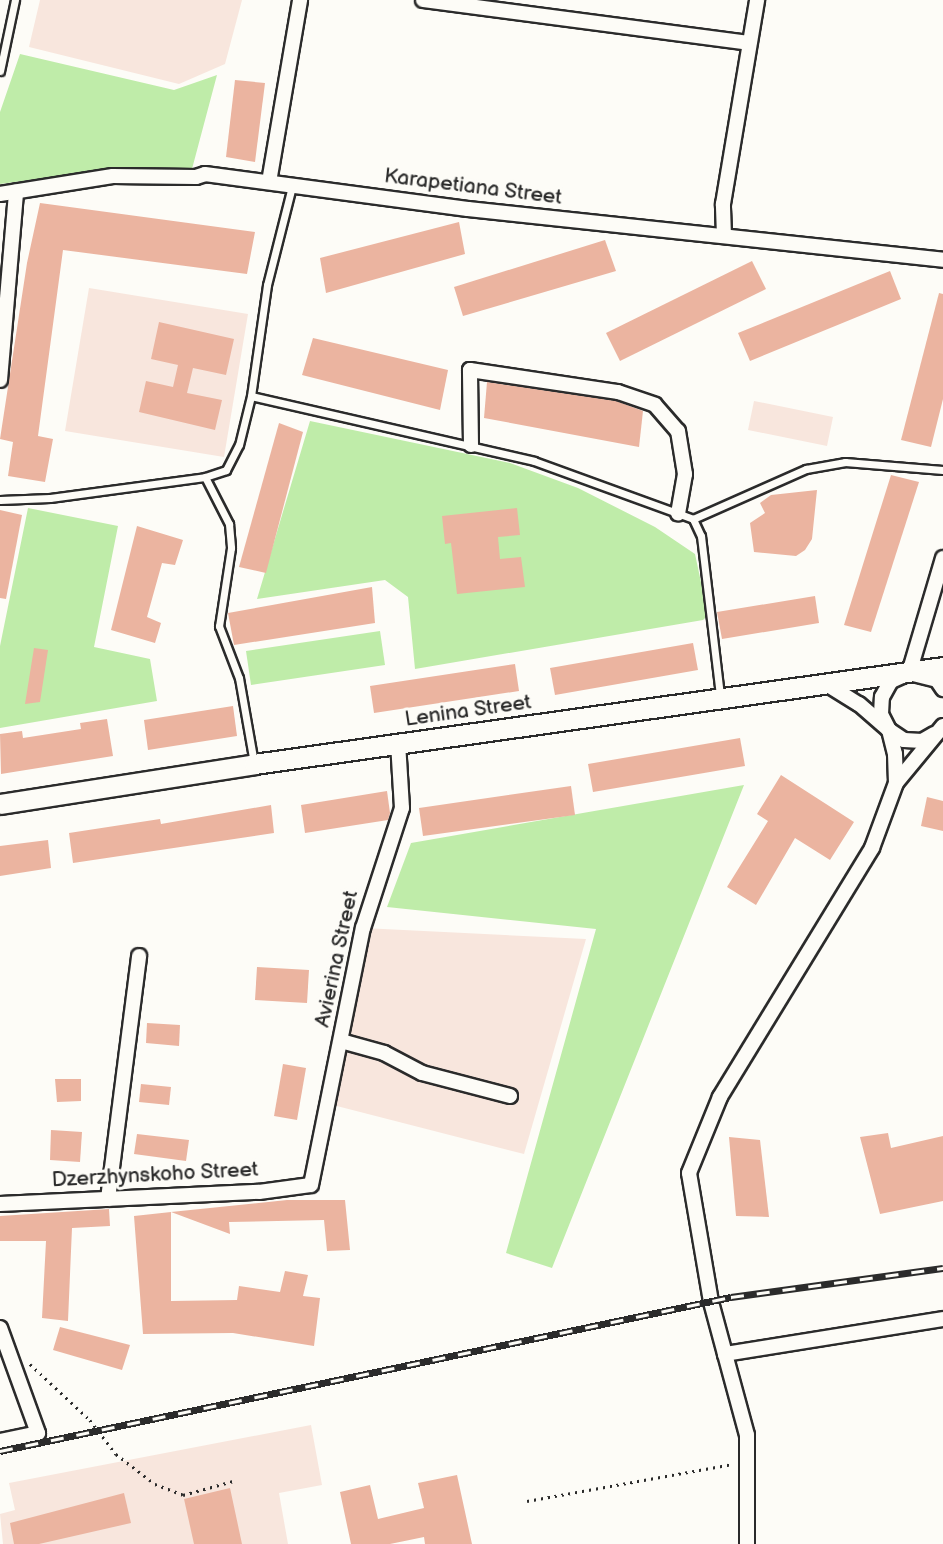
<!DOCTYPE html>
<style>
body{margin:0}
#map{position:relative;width:943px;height:1544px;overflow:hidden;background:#fdfcf7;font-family:"Balsamiq Sans",sans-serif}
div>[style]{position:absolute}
.built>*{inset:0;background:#f8e6dd}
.green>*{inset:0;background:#bfeca9}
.building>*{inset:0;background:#ebb4a0}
.path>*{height:2.5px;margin-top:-1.25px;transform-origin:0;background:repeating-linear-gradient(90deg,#2b2b2b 0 2px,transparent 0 7px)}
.roads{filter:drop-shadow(2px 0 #2b2b2b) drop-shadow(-2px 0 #2b2b2b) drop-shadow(0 2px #2b2b2b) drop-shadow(0 -2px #2b2b2b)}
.service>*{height:7px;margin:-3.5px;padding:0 3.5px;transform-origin:3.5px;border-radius:3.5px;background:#fdfcf7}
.minor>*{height:14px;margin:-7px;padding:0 7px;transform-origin:7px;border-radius:7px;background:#fdfcf7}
.secondary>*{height:19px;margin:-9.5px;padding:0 9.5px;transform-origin:9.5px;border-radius:9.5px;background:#fdfcf7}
.rail>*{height:7px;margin-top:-3.5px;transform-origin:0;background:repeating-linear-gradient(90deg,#fdfcf7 0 13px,#2b2b2b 0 26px);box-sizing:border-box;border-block:2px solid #2b2b2b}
span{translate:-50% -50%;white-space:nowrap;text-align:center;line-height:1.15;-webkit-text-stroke:6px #fdfcf7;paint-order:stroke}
.street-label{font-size:21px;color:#2b2b2b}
</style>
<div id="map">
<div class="built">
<div style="clip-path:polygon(40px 0,242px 0,225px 64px,179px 84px,29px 47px)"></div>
<div style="clip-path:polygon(89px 288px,248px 314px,224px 457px,65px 431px)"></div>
<div style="clip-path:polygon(754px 401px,833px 417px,827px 446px,748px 430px)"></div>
<div style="clip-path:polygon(363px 928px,586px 939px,524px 1154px,329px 1104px)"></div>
<div style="clip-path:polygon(311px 1425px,322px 1485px,279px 1493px,288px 1544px,3px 1544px,0 1514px,15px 1510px,9px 1483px)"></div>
</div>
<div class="green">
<div style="clip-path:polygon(20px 54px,174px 90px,217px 75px,192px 169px,111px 169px,0 184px,0 112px)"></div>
<div style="clip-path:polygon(310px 421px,510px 463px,578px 488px,655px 527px,695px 554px,708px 615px,703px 620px,415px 669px,408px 597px,385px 580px,257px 599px)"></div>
<div style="clip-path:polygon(28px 508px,118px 526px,94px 647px,150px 659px,157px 701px,0 728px,0 646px)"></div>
<div style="clip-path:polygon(380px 631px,385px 665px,251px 685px,246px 651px)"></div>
<div style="clip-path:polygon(744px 785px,552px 1268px,506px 1253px,596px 929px,387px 907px,411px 843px)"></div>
</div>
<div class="building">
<div style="clip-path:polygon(235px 80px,265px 83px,255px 162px,226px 157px)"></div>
<div style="clip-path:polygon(40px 203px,255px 232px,247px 274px,63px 250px,38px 436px,53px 439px,45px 482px,8px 476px,13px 442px,0 439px,27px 263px)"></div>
<div style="clip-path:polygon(459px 222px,465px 254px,326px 293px,320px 258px)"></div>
<div style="clip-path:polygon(605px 240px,616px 271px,463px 316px,454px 287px)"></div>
<div style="clip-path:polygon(752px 261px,766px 289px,620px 361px,606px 333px)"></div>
<div style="clip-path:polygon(890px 271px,901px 299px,750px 361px,738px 333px)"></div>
<div style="clip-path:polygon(939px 293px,943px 294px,943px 399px,931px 447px,901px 440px)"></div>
<div style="clip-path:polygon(159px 322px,234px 339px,226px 375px,193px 368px,187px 393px,222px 400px,215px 430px,139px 412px,146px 381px,173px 387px,178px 365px,151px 359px)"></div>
<div style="clip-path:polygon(313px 338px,448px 370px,440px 410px,302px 375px)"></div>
<div style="clip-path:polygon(487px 382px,616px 401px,643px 411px,639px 447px,484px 418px)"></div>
<div style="clip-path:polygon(279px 423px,303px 432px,266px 573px,239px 567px)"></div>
<div style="clip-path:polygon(891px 475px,919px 482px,871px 632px,844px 625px)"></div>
<div style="clip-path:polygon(817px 490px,812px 539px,805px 550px,796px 556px,754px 552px,750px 523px,765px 513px,760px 503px,771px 495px)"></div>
<div style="clip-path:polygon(517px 508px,520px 535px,498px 537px,500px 559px,521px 557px,525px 587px,457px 594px,451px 543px,445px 544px,442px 516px)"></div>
<div style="clip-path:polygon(0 510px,22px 515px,6px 599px,0 598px)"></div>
<div style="clip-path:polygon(137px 526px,183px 540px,175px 565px,162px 563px,147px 617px,161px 623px,155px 643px,111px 630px)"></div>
<div style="clip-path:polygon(372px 587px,375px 623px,234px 645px,228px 613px)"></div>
<div style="clip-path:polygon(815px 596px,819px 623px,722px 639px,717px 612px)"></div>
<div style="clip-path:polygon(693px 643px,698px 670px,555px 695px,550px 668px)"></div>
<div style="clip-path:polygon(34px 648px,48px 650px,40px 702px,25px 704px)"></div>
<div style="clip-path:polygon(515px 664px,519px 691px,374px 713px,370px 686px)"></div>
<div style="clip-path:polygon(233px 706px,237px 736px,148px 750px,144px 720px)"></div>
<div style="clip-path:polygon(107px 719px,113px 756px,1px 774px,0 734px,22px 731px,23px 738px,81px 729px,80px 723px)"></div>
<div style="clip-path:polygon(740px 738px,745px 766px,593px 792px,588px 764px)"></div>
<div style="clip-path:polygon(781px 775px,854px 822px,830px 860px,795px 838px,756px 905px,727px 887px,768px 821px,757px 814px)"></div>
<div style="clip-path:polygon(571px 786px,575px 815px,423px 836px,419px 808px)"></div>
<div style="clip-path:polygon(387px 791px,390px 813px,388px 820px,305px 833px,301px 805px)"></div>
<div style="clip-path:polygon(927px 797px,943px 801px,943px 831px,921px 826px)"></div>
<div style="clip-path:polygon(271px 805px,274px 833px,73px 863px,69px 833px,160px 819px,161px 824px)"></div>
<div style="clip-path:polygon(48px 840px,51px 868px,0 876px,0 846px)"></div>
<div style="clip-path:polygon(257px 967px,309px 970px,307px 1003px,255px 1000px)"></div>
<div style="clip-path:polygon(147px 1023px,180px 1025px,179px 1046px,146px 1043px)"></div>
<div style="clip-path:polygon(283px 1064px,306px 1068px,297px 1120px,274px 1116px)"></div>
<div style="clip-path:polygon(55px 1079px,81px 1079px,81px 1101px,57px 1102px)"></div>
<div style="clip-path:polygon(141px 1084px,171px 1087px,169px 1105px,139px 1102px)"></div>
<div style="clip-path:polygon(51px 1130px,82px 1132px,80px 1162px,50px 1160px)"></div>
<div style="clip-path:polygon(888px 1133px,891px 1148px,943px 1136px,943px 1201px,880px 1214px,860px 1137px)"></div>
<div style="clip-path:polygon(137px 1134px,189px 1140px,186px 1161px,134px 1154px)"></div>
<div style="clip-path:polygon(729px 1137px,760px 1140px,769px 1217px,736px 1216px)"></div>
<div style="clip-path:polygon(287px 1200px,345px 1200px,350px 1250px,327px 1251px,324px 1220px,229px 1222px,230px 1234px,171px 1212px)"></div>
<div style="clip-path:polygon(109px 1209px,110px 1226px,72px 1228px,68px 1321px,42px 1318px,46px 1241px,0 1241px,0 1216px)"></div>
<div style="clip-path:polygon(171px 1212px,171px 1301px,237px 1300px,239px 1286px,280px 1292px,285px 1271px,308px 1275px,303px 1296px,320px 1298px,314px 1346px,233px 1333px,143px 1334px,134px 1216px)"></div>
<div style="clip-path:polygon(60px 1327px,130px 1345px,122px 1370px,53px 1350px)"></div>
<div style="clip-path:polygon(457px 1475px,472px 1544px,425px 1544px,424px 1537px,390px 1544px,351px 1544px,340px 1492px,370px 1485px,378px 1519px,424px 1508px,418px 1483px)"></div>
<div style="clip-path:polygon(230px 1488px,242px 1544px,194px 1544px,184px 1499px)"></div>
<div style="clip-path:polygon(124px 1493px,131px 1523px,39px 1544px,14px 1544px,10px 1523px)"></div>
</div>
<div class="path">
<div style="left:30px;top:1364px;width:82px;rotate:43deg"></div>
<div style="left:90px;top:1420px;width:43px;rotate:52.6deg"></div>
<div style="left:116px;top:1454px;width:49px;rotate:37.6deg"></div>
<div style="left:155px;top:1484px;width:30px;rotate:21deg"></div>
<div style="left:183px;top:1495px;width:52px;rotate:-15.6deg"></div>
<div style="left:527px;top:1501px;width:209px;rotate:-10.2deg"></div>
</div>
<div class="roads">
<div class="service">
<div style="left:0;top:71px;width:73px;rotate:-78.1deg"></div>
<div style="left:251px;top:396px;width:290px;rotate:12.9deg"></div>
<div style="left:534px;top:461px;width:169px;rotate:20deg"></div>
<div style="left:693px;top:519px;width:19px;rotate:65deg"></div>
<div style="left:701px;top:536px;width:161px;rotate:83.2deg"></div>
<div style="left:205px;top:477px;width:53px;rotate:62.9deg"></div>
<div style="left:229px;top:524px;width:24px;rotate:85deg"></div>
<div style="left:231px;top:548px;width:79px;rotate:98.7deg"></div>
<div style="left:219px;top:626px;width:56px;rotate:69deg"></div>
<div style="left:239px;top:678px;width:86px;rotate:80deg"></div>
<div style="left:0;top:500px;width:50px;rotate:-2.3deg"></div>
<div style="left:50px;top:498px;width:156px;rotate:-7.7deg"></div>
<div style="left:205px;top:477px;width:22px;rotate:-18deg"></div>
<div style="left:226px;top:470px;width:28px;rotate:-63deg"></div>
<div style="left:239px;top:445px;width:50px;rotate:-76.2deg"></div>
<div style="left:251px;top:396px;width:112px;rotate:-81.8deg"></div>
<div style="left:267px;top:285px;width:102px;rotate:-75.8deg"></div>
<div style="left:693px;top:519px;width:124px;rotate:-23.9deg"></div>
<div style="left:806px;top:469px;width:40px;rotate:-10deg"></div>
<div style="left:845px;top:462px;width:98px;rotate:4.7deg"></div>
</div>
<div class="minor">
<div style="left:423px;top:0;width:329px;rotate:7.5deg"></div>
<div style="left:269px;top:182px;width:185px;rotate:-80.3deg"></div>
<div style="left:0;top:194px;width:114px;rotate:-9.1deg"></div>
<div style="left:113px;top:176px;width:83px;rotate:0.7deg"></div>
<div style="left:196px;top:177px;width:9px;rotate:-18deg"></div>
<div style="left:205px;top:174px;width:265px;rotate:7.6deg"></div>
<div style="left:468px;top:209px;width:478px;rotate:6.1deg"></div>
<div style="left:724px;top:236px;width:32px;rotate:-92deg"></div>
<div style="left:723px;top:204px;width:207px;rotate:-80.5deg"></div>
<div style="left:0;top:380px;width:189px;rotate:-85.1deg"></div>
<div style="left:471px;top:445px;width:75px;rotate:-90.8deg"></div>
<div style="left:470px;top:370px;width:150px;rotate:8.5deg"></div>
<div style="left:618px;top:392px;width:39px;rotate:19deg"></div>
<div style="left:655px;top:405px;width:35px;rotate:49deg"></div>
<div style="left:678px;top:431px;width:44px;rotate:80.8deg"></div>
<div style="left:685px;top:474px;width:40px;rotate:100deg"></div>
<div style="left:909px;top:673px;width:120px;rotate:-73.5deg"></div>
<div style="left:828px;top:685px;width:36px;rotate:32deg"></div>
<div style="left:859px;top:704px;width:40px;rotate:41deg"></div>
<div style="left:889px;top:730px;width:25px;rotate:76deg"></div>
<div style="left:895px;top:754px;width:29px;rotate:88deg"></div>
<div style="left:943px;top:726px;width:74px;rotate:129.5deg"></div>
<div style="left:896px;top:783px;width:69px;rotate:110.3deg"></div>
<div style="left:872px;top:848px;width:292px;rotate:121.4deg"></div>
<div style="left:720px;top:1097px;width:82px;rotate:112.2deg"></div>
<div style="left:689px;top:1173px;width:131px;rotate:80.3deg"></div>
<div style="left:711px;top:1302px;width:54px;rotate:74.9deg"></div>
<div style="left:725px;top:1354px;width:221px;rotate:-9.1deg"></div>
<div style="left:934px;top:734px;width:14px;rotate:150deg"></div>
<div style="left:922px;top:741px;width:18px;rotate:-177deg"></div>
<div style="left:904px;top:740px;width:18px;rotate:-146deg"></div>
<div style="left:889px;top:730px;width:18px;rotate:-117deg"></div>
<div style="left:881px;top:714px;width:17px;rotate:-87deg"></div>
<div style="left:882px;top:697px;width:18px;rotate:-61deg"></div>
<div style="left:891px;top:681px;width:20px;rotate:-24deg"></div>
<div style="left:909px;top:673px;width:29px;rotate:14deg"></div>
<div style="left:937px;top:680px;width:11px;rotate:56deg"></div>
<div style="left:341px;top:1041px;width:45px;rotate:15.6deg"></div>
<div style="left:384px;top:1053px;width:43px;rotate:27.8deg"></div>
<div style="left:422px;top:1073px;width:91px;rotate:14.6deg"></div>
<div style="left:108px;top:1199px;width:245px;rotate:-82.7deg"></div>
<div style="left:0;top:1204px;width:259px;rotate:-2.7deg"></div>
<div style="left:259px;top:1192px;width:52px;rotate:-7.7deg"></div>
<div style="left:311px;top:1185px;width:262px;rotate:-78.6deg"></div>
<div style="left:363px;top:928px;width:126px;rotate:-72deg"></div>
<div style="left:402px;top:808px;width:65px;rotate:-93.5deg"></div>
<div style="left:0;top:1328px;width:112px;rotate:70.1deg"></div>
<div style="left:38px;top:1433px;width:39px;rotate:168deg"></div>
<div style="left:725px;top:1354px;width:84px;rotate:74.8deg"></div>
<div style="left:747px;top:1435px;width:109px;rotate:90deg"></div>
</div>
<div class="secondary">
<div style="left:0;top:804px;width:257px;rotate:-8.9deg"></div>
<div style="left:254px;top:764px;width:696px;rotate:-8.01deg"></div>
</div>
</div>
<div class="rail">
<div style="left:0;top:1451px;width:747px;rotate:-11.9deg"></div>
<div style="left:731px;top:1297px;width:214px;rotate:-7.8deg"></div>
</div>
<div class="street-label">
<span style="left:473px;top:187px;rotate:7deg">Karapetiana Street</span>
<span style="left:468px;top:711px;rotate:-8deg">Lenina Street</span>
<span style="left:337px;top:959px;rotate:-78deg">Avierina Street</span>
<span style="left:155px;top:1175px;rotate:-3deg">Dzerzhynskoho Street</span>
</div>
</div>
